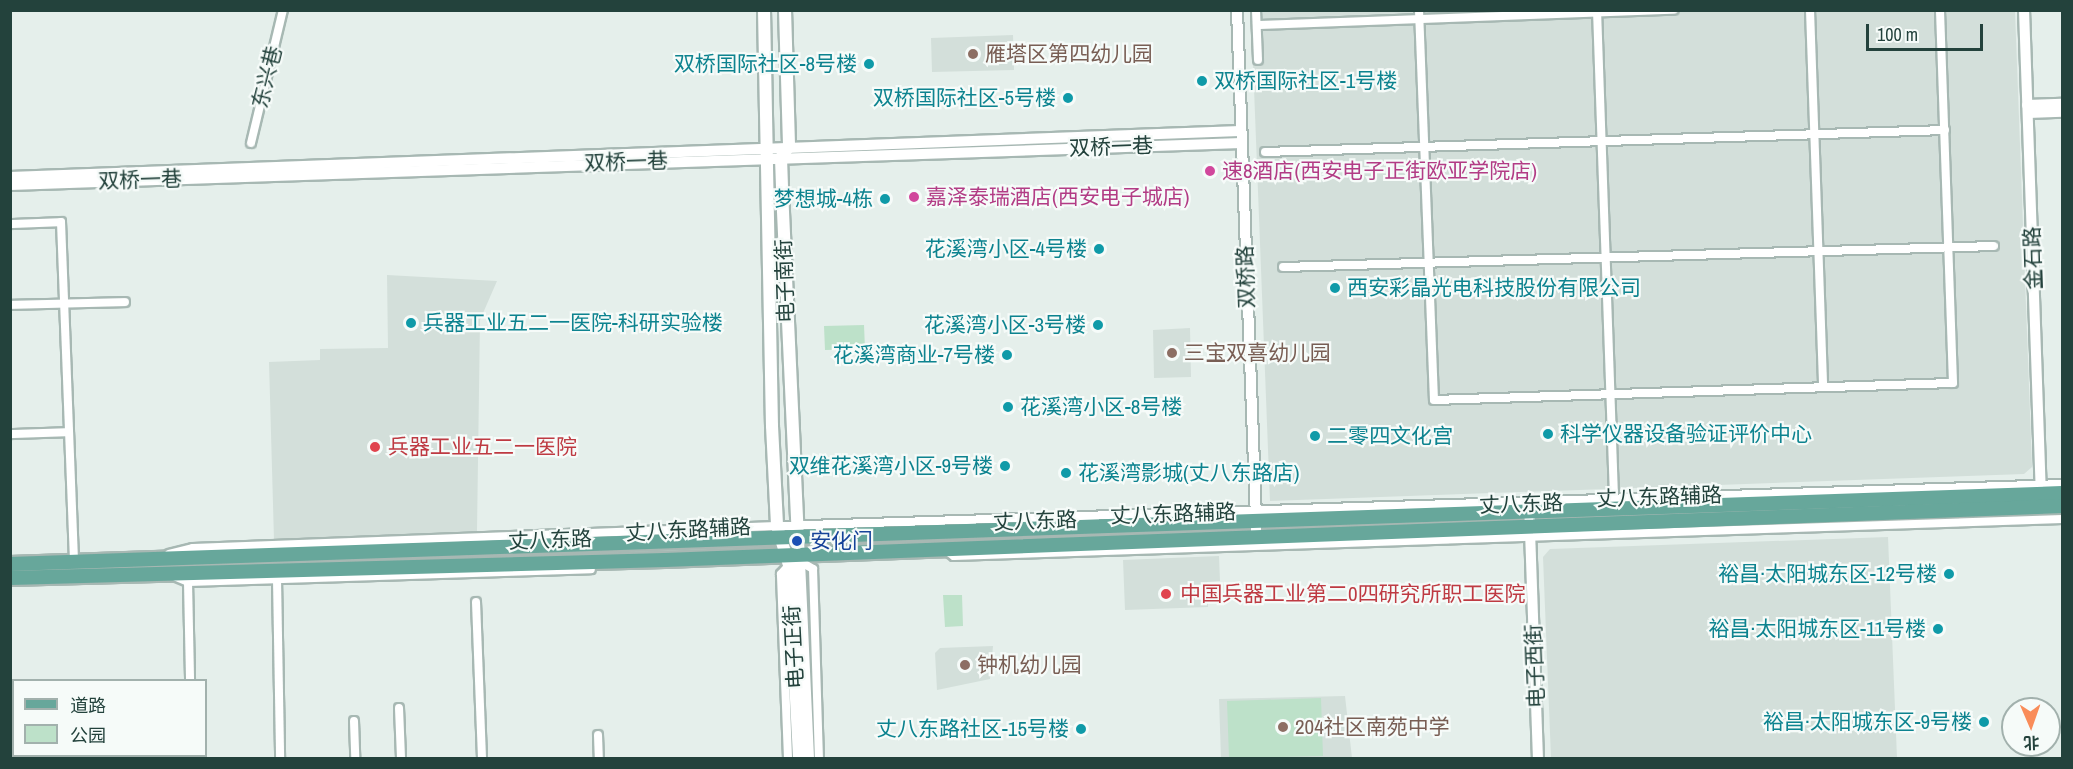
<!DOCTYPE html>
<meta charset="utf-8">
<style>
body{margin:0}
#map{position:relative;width:2073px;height:769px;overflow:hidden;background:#e5efeb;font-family:"Archivo Narrow","Noto Sans SC",sans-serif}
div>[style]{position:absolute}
.built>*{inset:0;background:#d3dfda}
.green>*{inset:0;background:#bde1c9}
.roads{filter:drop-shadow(2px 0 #a7b8b3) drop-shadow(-2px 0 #a7b8b3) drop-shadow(0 2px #a7b8b3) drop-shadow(0 -2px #a7b8b3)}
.minor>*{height:8px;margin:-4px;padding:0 4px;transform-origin:4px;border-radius:4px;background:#fff}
.tertiary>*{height:10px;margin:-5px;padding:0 5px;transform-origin:5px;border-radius:5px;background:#fff}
.secondary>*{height:12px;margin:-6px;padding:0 6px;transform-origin:6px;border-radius:6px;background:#fff}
.primary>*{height:14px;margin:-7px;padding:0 7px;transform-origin:7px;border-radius:7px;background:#67a79b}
.dots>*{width:16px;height:16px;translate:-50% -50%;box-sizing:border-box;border:3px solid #f6fbf9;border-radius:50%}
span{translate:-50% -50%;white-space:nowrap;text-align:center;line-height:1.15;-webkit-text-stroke:4.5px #f6fbf9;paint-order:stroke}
.education-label{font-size:21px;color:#785e54}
.left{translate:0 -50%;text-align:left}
.culture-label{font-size:21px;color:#0d838f}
.right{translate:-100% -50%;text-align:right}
.street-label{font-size:21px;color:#23423c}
.hotel-label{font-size:21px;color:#b23c85}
.health-label{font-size:21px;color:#be3a42}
.transit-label{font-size:21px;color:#164399}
.frame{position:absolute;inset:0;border:12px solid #23423c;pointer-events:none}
.legend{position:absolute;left:12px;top:679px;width:195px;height:78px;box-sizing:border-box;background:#f6fbf9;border:2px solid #a2b1ad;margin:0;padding:8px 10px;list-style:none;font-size:18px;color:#23423c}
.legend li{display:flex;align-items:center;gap:12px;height:30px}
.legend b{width:30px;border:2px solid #a2b1ad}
.north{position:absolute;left:2001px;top:697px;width:60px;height:60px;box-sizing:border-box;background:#f6fbf9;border:2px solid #a2b1ad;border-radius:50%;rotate:178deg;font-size:16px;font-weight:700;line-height:24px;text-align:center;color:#23423c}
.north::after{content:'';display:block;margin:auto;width:21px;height:27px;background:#f98c59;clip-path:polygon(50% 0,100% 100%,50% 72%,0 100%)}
.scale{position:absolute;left:1866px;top:24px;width:117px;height:27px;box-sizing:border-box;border:3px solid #23423c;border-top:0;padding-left:8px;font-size:18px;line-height:21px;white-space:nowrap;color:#23423c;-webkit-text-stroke:4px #f6fbf9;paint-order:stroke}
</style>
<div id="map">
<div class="built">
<div style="clip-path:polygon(1251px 11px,2015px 11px,2032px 467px,2024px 474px,1270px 501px)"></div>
<div style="clip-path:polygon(1013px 35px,1014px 70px,932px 72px,931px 38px)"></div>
<div style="clip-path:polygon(387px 275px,497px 281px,480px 320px,477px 531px,274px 540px,269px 362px,320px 360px,320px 349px,388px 348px)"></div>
<div style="clip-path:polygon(1190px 328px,1191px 377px,1154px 378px,1153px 330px)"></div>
<div style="clip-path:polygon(1888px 537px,1897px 758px,1551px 758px,1543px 557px,1550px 549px)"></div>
<div style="clip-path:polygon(1219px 556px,1220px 581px,1207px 582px,1208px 607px,1125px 610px,1123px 560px)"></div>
<div style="clip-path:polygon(993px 646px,990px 679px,937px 690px,935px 653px,940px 648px)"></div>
<div style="clip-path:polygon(1345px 696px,1352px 758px,1221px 758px,1219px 699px)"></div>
</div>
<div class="green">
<div style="clip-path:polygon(864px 325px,865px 349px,825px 350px,824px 326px)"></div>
<div style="clip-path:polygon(943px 595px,962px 595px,963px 626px,945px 627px)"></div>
<div style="clip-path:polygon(1321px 698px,1323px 756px,1229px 758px,1227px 701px)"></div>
</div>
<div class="roads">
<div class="minor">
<div style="left:1256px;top:10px;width:50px;rotate:87.7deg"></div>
<div style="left:1419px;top:10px;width:390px;rotate:87.8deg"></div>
<div style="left:1434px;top:400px;width:519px;rotate:-1.88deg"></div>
<div style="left:1953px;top:383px;width:373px;rotate:-92deg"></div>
<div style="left:1597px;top:10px;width:494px;rotate:88deg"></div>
<div style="left:1810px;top:10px;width:376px;rotate:88deg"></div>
<div style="left:1257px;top:25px;width:417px;rotate:-2.1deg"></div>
<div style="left:251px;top:143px;width:137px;rotate:-76.5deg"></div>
<div style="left:1265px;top:152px;width:680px;rotate:-1.85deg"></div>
<div style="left:10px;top:224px;width:51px;rotate:-2.2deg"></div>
<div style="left:61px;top:222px;width:340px;rotate:87.8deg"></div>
<div style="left:1283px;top:267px;width:711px;rotate:-1.69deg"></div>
<div style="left:10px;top:305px;width:115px;rotate:-1.5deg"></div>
<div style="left:10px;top:434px;width:59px;rotate:-1.9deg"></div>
<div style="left:944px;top:549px;width:12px;rotate:35deg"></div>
<div style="left:954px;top:556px;width:1109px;rotate:-1.91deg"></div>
<div style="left:169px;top:554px;width:25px;rotate:-14deg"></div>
<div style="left:193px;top:548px;width:584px;rotate:-2.16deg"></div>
<div style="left:777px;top:526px;width:1286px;rotate:-1.87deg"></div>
<div style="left:801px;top:562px;width:14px;rotate:30deg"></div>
<div style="left:813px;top:569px;width:189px;rotate:88.2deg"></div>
<div style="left:174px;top:576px;width:15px;rotate:23deg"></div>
<div style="left:188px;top:582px;width:403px;rotate:-1.8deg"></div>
<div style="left:277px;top:579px;width:179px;rotate:89deg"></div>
<div style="left:188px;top:582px;width:98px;rotate:88.8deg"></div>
<div style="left:476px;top:602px;width:156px;rotate:87.8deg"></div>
<div style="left:399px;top:708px;width:50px;rotate:87.7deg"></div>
<div style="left:354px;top:721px;width:37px;rotate:88deg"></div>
<div style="left:598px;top:735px;width:23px;rotate:88deg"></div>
<div style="left:191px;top:756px;width:2px;rotate:90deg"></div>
<div style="left:788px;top:758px;width:184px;rotate:-92.2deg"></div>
<div style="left:781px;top:574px;width:12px;rotate:-48deg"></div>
</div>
<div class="tertiary">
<div style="left:1237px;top:10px;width:534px;rotate:87.86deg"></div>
<div style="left:2024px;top:10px;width:489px;rotate:88deg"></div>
<div style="left:2027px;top:105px;width:35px;rotate:-2deg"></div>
<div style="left:2028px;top:113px;width:34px;rotate:-2deg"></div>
<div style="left:10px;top:177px;width:1231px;rotate:-2.14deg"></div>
<div style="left:10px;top:185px;width:1232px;rotate:-1.95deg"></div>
<div style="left:1529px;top:502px;width:256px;rotate:88deg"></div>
</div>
<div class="secondary">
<div style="left:764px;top:10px;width:416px;rotate:88.9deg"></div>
<div style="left:772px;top:426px;width:100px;rotate:87.1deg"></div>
<div style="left:777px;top:526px;width:41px;rotate:72.9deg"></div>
<div style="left:789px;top:565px;width:193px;rotate:87deg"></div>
<div style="left:785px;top:10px;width:136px;rotate:88.3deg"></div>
<div style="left:789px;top:146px;width:14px;rotate:124deg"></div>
<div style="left:781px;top:158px;width:32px;rotate:88deg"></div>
<div style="left:782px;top:190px;width:569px;rotate:87.38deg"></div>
</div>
<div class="primary">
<div style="left:10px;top:564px;width:2053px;rotate:-1.98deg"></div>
<div style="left:10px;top:578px;width:655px;rotate:-1.57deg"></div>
<div style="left:665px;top:560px;width:1398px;rotate:-2.21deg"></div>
</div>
</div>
<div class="dots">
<div style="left:973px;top:54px;background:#8d6e63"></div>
<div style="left:869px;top:64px;background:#0f9aa8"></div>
<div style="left:1202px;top:81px;background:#0f9aa8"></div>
<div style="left:1068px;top:98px;background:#0f9aa8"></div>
<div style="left:1210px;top:171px;background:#d1479c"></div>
<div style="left:914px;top:197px;background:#d1479c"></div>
<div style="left:885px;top:199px;background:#0f9aa8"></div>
<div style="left:1099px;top:249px;background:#0f9aa8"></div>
<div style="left:1335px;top:288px;background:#0f9aa8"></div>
<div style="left:411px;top:323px;background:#0f9aa8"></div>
<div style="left:1098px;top:325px;background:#0f9aa8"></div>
<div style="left:1172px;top:353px;background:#8d6e63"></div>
<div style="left:1007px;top:355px;background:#0f9aa8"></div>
<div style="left:1008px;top:407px;background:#0f9aa8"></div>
<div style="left:1548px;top:434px;background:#0f9aa8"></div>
<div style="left:1315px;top:436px;background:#0f9aa8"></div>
<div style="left:375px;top:447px;background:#e0444e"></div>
<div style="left:1005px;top:466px;background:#0f9aa8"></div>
<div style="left:1066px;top:473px;background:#0f9aa8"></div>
<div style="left:797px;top:541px;background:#1a4fb4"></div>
<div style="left:1949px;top:574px;background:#0f9aa8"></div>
<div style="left:1166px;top:594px;background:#e0444e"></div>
<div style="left:1938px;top:629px;background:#0f9aa8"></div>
<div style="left:965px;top:665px;background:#8d6e63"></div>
<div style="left:1984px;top:722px;background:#0f9aa8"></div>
<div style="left:1283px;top:727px;background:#8d6e63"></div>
<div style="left:1081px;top:729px;background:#0f9aa8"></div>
</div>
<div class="education-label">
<span class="left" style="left:985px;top:54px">雁塔区第四幼儿园</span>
<span class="left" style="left:1184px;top:353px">三宝双喜幼儿园</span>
<span class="left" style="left:977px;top:665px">钟机幼儿园</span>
<span class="left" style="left:1295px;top:727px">204社区南苑中学</span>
</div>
<div class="culture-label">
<span class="right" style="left:857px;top:64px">双桥国际社区-8号楼</span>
<span class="left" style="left:1214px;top:81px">双桥国际社区-1号楼</span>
<span class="right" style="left:1056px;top:98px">双桥国际社区-5号楼</span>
<span class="right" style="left:873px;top:199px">梦想城-4栋</span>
<span class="right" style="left:1087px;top:249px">花溪湾小区-4号楼</span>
<span class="left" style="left:1347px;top:288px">西安彩晶光电科技股份有限公司</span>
<span class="left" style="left:423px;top:323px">兵器工业五二一医院-科研实验楼</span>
<span class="right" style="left:1086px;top:325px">花溪湾小区-3号楼</span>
<span class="right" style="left:995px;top:355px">花溪湾商业-7号楼</span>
<span class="left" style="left:1020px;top:407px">花溪湾小区-8号楼</span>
<span class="left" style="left:1560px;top:434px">科学仪器设备验证评价中心</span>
<span class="left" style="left:1327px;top:436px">二零四文化宫</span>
<span class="right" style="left:993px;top:466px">双维花溪湾小区-9号楼</span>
<span class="left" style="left:1078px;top:473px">花溪湾影城(丈八东路店)</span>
<span class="right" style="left:1937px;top:574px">裕昌·太阳城东区-12号楼</span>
<span class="right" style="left:1926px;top:629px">裕昌·太阳城东区-11号楼</span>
<span class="right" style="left:1972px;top:722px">裕昌·太阳城东区-9号楼</span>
<span class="right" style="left:1069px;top:729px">丈八东路社区-15号楼</span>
</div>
<div class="street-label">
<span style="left:267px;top:77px;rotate:-76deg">东兴巷</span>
<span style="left:1111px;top:147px;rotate:-2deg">双桥一巷</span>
<span style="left:626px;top:162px;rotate:-2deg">双桥一巷</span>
<span style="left:140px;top:180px;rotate:-2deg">双桥一巷</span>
<span style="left:2033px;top:258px;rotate:-92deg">金石路</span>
<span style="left:1246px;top:277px;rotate:-92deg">双桥路</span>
<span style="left:785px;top:281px;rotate:-92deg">电子南街</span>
<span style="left:1659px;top:497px;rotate:-2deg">丈八东路辅路</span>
<span style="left:1521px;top:504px;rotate:-2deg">丈八东路</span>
<span style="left:1173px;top:514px;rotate:-2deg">丈八东路辅路</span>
<span style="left:1035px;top:521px;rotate:-2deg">丈八东路</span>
<span style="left:688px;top:530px;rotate:-3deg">丈八东路辅路</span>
<span style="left:550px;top:540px;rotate:-2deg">丈八东路</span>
<span style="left:794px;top:647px;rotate:-93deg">电子正街</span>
<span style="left:1535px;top:666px;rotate:-92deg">电子西街</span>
</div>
<div class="hotel-label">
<span class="left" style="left:1222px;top:171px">速8酒店(西安电子正街欧亚学院店)</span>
<span class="left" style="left:926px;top:197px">嘉泽泰瑞酒店(西安电子城店)</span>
</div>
<div class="health-label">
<span class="left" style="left:388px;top:447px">兵器工业五二一医院</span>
<span class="left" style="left:1180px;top:594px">中国兵器工业第二0四研究所职工医院</span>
</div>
<div class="transit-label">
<span class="left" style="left:810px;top:541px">安化门</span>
</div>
<div class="frame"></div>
<ul class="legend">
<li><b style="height:8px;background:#67a79b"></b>道路</li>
<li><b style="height:16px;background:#bde1c9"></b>公园</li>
</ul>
<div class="north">北</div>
<div class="scale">100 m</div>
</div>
